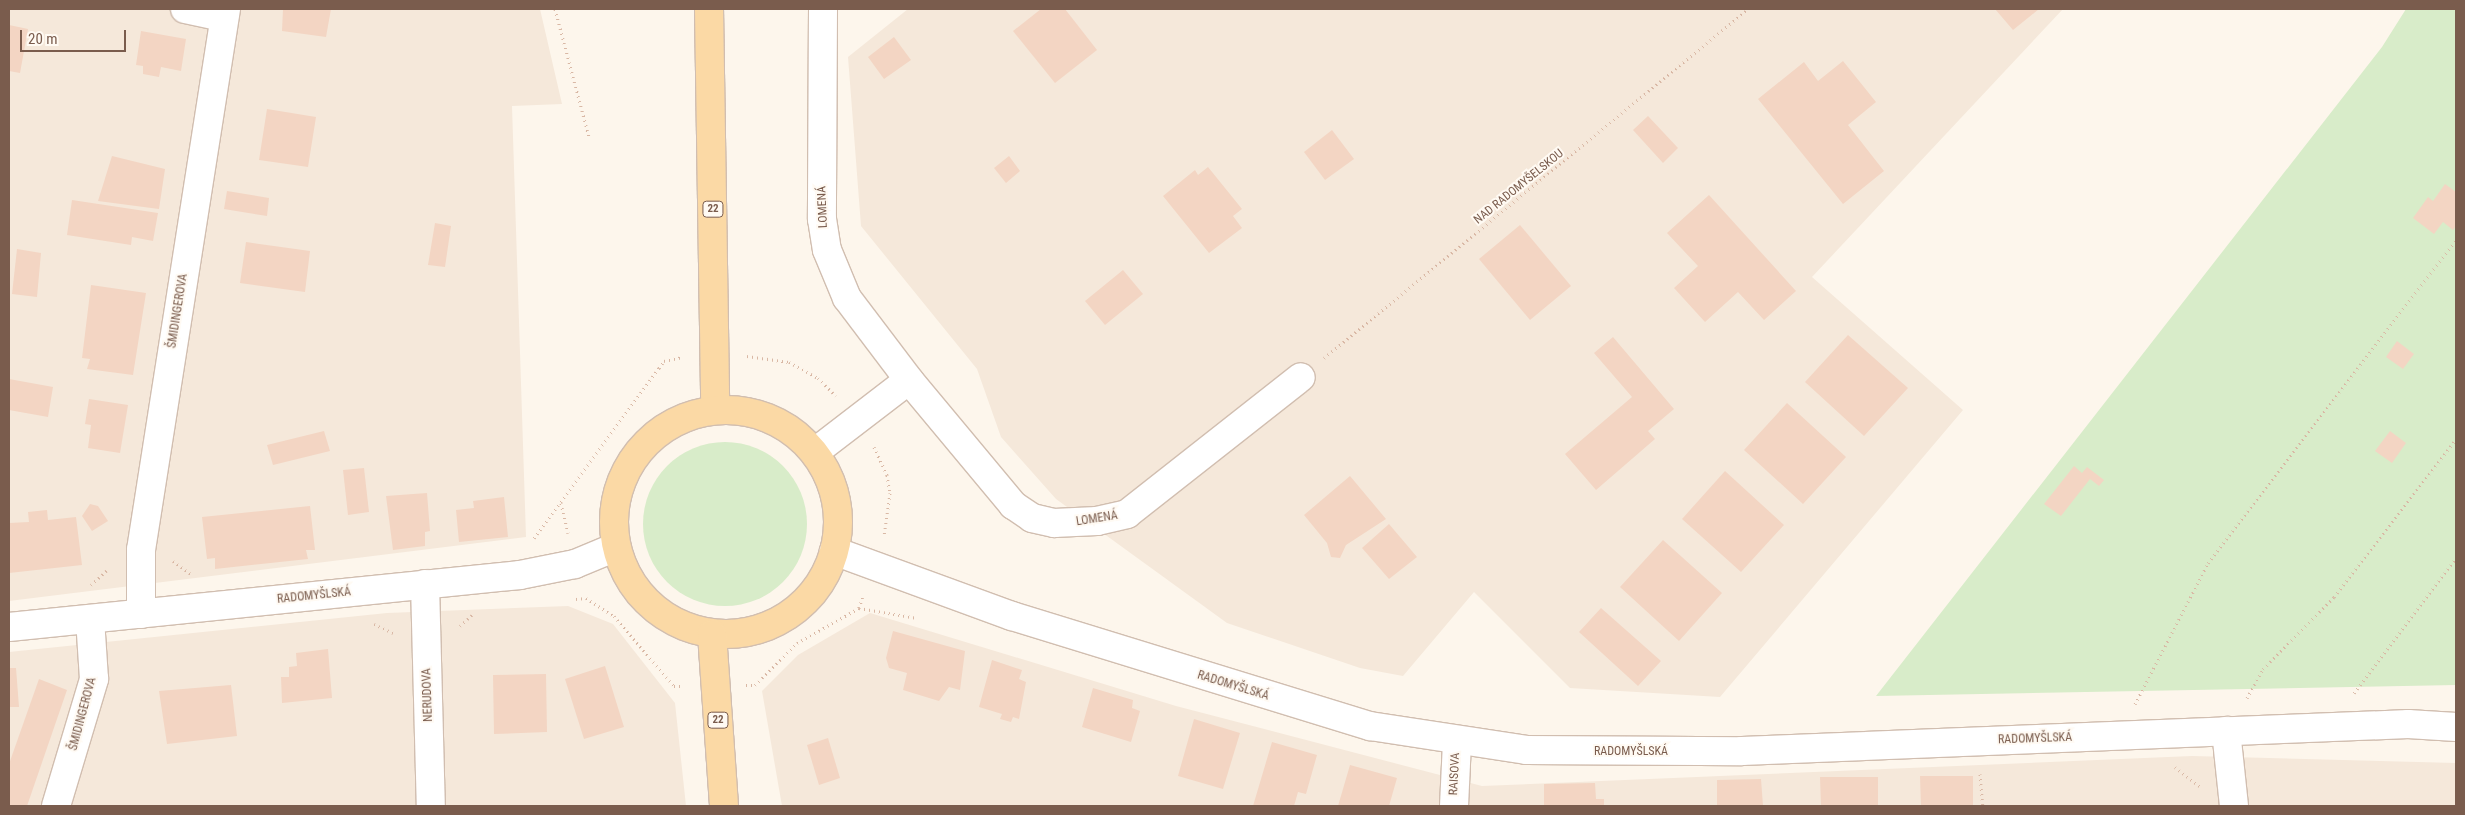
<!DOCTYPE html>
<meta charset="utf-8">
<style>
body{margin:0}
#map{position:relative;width:2465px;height:815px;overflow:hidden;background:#fdf6ec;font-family:"Roboto Condensed",sans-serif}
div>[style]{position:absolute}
.residential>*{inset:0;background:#f5e8da}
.green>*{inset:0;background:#d8ecc9}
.round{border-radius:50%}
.building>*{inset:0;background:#f3d5c3}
.path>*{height:3px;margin-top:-1.5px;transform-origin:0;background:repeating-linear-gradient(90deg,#d9b8a5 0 1px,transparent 0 5px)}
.roads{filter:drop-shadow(1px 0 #d1beb0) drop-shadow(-1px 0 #d1beb0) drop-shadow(0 1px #d1beb0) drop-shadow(0 -1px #d1beb0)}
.street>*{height:28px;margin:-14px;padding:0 14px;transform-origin:14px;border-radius:14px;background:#fff}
.secondary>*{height:28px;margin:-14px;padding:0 14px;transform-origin:14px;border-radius:14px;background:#fff}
.primary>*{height:28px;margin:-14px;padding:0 14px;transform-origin:14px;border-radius:14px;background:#fbd9a5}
.primary>.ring{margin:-14px;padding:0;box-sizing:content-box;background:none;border:28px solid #fbd9a5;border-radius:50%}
span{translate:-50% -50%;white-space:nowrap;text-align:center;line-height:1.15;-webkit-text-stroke:4px #fffaf3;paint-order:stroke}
.shield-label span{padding:1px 4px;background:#fffaf3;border:1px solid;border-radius:4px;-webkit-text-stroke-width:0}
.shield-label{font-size:11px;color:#7a5c4d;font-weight:700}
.street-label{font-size:12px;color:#7a5c4d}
.frame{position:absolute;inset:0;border:10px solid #7a5c4d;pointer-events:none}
.scale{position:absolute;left:20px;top:30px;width:106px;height:22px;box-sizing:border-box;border:2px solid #7a5c4d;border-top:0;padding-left:6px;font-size:15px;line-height:18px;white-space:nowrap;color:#7a5c4d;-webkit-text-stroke:4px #fffaf3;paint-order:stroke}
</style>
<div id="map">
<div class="residential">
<div style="clip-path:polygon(9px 9px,540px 9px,562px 104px,512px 106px,526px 537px,9px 601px)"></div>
<div style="clip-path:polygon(908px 9px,2063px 9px,1812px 277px,1963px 410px,1720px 697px,1570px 688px,1474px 592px,1403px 676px,1360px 668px,1227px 623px,1056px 499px,1001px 437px,977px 369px,861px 226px,848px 57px)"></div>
<div style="clip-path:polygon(568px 606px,613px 624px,675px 703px,686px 806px,9px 806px,9px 652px,387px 613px)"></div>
<div style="clip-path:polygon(870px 613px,1176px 706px,1482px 786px,2192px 756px,2456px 763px,2456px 806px,782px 806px,762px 691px,798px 655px)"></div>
</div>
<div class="green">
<div style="clip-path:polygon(2406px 9px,2456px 9px,2456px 685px,1876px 696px,2382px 47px)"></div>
<div class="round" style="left:643px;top:442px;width:164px;height:164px"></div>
</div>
<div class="building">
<div style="clip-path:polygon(283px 9px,331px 9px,326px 37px,282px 31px)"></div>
<div style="clip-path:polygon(1041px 9px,1065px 9px,1097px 50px,1055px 83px,1013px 31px)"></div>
<div style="clip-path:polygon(1995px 9px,2039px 9px,2013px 30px)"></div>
<div style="clip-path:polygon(9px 25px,28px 29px,20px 73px,9px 71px)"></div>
<div style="clip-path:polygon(141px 31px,186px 39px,181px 71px,161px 67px,159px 77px,143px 74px,143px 66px,136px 65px)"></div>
<div style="clip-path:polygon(894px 37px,911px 60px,884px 79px,868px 57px)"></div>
<div style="clip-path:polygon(1843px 61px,1876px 102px,1848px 125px,1884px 171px,1843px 204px,1758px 99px,1804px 62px,1818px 81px)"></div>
<div style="clip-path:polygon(267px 109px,316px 117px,308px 167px,259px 160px)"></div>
<div style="clip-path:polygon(1648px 116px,1678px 148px,1663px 163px,1633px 130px)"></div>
<div style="clip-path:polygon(1332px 130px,1354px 159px,1325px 180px,1304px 152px)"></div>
<div style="clip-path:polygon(112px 156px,165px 169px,159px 209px,98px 201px)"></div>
<div style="clip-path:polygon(1009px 156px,1020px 171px,1006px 183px,994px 168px)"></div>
<div style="clip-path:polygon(1208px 167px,1242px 209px,1233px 216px,1242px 228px,1209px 253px,1163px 196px,1195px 170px,1198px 175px)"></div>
<div style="clip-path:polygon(2445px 184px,2456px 192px,2456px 226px,2453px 230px,2443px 222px,2434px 234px,2413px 218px,2428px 197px,2433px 201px)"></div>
<div style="clip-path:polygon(227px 191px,269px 198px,267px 216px,224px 209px)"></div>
<div style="clip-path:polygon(1709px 195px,1796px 291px,1764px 320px,1738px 292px,1705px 322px,1674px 288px,1698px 266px,1667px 233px)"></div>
<div style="clip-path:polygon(72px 200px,158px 213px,153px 241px,132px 237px,131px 245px,67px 235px)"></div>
<div style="clip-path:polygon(435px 223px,451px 226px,445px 267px,428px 265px)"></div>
<div style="clip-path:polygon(1520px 225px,1571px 286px,1530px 320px,1479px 259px)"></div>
<div style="clip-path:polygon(246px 242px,310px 251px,305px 292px,240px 283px)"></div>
<div style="clip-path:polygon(17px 249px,41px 253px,37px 297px,12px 294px)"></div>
<div style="clip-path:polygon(1123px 270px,1143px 294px,1105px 325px,1085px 301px)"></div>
<div style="clip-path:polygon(91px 285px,146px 293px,133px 375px,87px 369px,90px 359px,82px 358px)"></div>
<div style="clip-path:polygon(1848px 335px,1908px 388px,1864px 436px,1805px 382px)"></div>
<div style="clip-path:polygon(1613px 337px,1674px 409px,1648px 431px,1655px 439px,1596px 490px,1565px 454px,1632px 397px,1594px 353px)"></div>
<div style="clip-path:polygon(2397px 341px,2414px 354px,2403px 369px,2386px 357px)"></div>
<div style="clip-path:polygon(9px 379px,53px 387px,48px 417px,9px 410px)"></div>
<div style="clip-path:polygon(89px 399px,128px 405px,120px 453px,88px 448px,91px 425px,85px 424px)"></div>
<div style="clip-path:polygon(1787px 403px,1846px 457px,1803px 504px,1744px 450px)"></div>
<div style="clip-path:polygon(324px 431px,330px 451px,273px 465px,267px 445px)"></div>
<div style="clip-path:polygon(2390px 431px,2406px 443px,2392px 463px,2375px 451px)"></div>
<div style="clip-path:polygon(2074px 466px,2082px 473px,2087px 467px,2104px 480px,2099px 486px,2090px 479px,2061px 516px,2044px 504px)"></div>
<div style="clip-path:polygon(364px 468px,369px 512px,348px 515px,343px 470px)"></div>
<div style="clip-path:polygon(1725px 471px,1784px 525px,1741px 572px,1682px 519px)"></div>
<div style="clip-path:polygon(1350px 476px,1386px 519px,1346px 545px,1340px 558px,1331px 557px,1327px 543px,1304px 515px)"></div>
<div style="clip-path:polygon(427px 493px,430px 531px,425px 532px,425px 546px,393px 550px,386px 496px)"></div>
<div style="clip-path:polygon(504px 497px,508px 537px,459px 542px,456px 510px,474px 508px,473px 501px)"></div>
<div style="clip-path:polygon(90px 504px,98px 506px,108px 521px,92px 531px,82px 516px)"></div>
<div style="clip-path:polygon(310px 506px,315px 550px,306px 550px,308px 559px,215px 569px,215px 558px,207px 559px,202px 517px)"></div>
<div style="clip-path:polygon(47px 510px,48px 520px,76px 517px,82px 565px,9px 573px,9px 523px,29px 522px,28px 512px)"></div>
<div style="clip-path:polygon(1389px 524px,1417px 557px,1389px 579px,1362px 548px)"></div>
<div style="clip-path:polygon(1663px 540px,1722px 593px,1679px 641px,1620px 587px)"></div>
<div style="clip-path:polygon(1601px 608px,1661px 661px,1638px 686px,1579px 632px)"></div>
<div style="clip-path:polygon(893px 631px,965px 651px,960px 690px,949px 687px,939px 701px,903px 690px,907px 673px,889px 668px,886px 658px)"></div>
<div style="clip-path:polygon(328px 649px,332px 698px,282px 703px,281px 677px,289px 677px,289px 667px,297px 666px,296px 653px)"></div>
<div style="clip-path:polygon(992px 660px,1022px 670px,1019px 679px,1026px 682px,1019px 719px,1013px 717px,1011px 722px,1000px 719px,1002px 714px,979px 707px)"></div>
<div style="clip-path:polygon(605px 666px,624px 727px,584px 739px,565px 679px)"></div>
<div style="clip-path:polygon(9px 668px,16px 668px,19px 707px,9px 707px)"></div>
<div style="clip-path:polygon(546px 674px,547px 732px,494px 734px,493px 675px)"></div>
<div style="clip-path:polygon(39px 679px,67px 690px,27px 806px,9px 806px,9px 764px)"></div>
<div style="clip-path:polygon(231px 685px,237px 736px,167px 744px,159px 691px)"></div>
<div style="clip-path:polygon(1093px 688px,1133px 700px,1132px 708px,1140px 711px,1131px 742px,1082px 727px)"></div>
<div style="clip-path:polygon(1194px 719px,1240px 733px,1223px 789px,1178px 776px)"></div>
<div style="clip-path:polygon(828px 738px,840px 778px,819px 785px,807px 745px)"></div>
<div style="clip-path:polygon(1272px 742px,1317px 755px,1306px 794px,1298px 792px,1294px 806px,1253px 806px)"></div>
<div style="clip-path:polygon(1350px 765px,1397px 778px,1389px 806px,1338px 806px)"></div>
<div style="clip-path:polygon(1920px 776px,1973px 776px,1973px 806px,1921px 806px)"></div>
<div style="clip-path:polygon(1820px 777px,1878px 777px,1878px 806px,1821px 806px)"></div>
<div style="clip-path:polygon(1761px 779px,1763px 806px,1717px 806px,1717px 780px)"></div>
<div style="clip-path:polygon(1595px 783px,1596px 799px,1604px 799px,1604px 806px,1544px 806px,1544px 784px)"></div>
</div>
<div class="path">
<div style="left:555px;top:9px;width:132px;rotate:75.1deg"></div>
<div style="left:747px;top:356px;width:42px;rotate:8.1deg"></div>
<div style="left:789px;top:362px;width:33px;rotate:29deg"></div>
<div style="left:818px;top:378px;width:25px;rotate:45deg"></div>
<div style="left:1324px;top:358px;width:549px;rotate:-39.46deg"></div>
<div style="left:874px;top:447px;width:31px;rotate:65deg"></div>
<div style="left:887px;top:475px;width:18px;rotate:81deg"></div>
<div style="left:890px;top:493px;width:43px;rotate:97.9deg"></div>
<div style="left:561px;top:503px;width:31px;rotate:77deg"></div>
<div style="left:534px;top:538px;width:211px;rotate:-53.7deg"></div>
<div style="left:659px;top:368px;width:9px;rotate:-54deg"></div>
<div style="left:664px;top:361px;width:19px;rotate:-12deg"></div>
<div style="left:173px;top:561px;width:24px;rotate:36deg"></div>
<div style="left:91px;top:585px;width:23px;rotate:-43deg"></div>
<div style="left:576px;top:599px;width:10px;rotate:-6deg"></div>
<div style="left:586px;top:598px;width:33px;rotate:33deg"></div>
<div style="left:614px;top:616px;width:92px;rotate:49.4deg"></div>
<div style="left:674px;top:686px;width:9px"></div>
<div style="left:859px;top:608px;width:13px;rotate:-72deg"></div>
<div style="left:374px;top:624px;width:21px;rotate:25deg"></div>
<div style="left:460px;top:626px;width:18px;rotate:-43deg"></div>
<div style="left:746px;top:685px;width:9px"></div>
<div style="left:755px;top:685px;width:59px;rotate:-45deg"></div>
<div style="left:797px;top:643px;width:71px;rotate:-29.4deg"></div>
<div style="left:859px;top:608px;width:59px;rotate:9.8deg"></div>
<div style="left:2354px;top:693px;width:169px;rotate:-52.9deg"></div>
<div style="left:2247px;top:698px;width:33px;rotate:-61deg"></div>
<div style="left:2263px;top:669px;width:101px;rotate:-45.4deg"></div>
<div style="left:2334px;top:597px;width:200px;rotate:-52.3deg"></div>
<div style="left:2135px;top:704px;width:159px;rotate:-62.6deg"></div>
<div style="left:2208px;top:563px;width:407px;rotate:-52.5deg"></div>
<div style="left:2175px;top:767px;width:31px;rotate:38deg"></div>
<div style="left:1980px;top:774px;width:32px;rotate:85deg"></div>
</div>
<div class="roads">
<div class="street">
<div style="left:185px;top:9px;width:40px;rotate:12deg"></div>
<div style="left:823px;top:9px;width:210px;rotate:90.3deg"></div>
<div style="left:822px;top:219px;width:31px;rotate:81deg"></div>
<div style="left:827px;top:250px;width:52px;rotate:67.4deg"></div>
<div style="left:847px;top:298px;width:103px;rotate:52.9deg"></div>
<div style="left:909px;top:380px;width:163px;rotate:50.2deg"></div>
<div style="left:1013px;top:505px;width:23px;rotate:34deg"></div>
<div style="left:1032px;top:518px;width:23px;rotate:13deg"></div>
<div style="left:1054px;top:523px;width:43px;rotate:-2.7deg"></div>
<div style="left:1097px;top:521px;width:31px;rotate:-13deg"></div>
<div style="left:1127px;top:514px;width:221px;rotate:-38.2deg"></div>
<div style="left:815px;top:452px;width:118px;rotate:-37.5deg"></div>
<div style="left:425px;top:584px;width:222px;rotate:88.5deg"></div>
<div style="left:141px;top:614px;width:64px;rotate:-90deg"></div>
<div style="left:141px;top:550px;width:548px;rotate:-81.07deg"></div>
<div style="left:2226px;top:731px;width:75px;rotate:83.9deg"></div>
<div style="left:56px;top:806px;width:133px;rotate:-73.3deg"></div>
<div style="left:94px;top:679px;width:60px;rotate:-93.8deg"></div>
<div style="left:1454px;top:806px;width:64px;rotate:-87.3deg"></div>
</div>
<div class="secondary">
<div style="left:834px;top:551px;width:189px;rotate:20.1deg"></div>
<div style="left:1012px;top:616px;width:375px;rotate:17.1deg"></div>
<div style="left:1370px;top:726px;width:158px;rotate:8.7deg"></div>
<div style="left:1526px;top:750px;width:216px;rotate:0.3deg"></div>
<div style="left:1742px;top:751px;width:667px;rotate:-2.32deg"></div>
<div style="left:2408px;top:724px;width:48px;rotate:3.6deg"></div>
<div style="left:9px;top:627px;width:514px;rotate:-5.81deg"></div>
<div style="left:520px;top:575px;width:56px;rotate:-11.3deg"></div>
<div style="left:575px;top:564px;width:44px;rotate:-22.5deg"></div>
</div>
<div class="primary">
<div style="left:709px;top:9px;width:401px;rotate:89.1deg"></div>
<div class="ring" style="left:614px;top:410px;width:196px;height:196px"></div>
<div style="left:712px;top:634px;width:172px;rotate:86deg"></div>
</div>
</div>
<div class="shield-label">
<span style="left:713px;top:209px">22</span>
<span style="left:718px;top:720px">22</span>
</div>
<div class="street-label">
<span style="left:1519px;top:187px;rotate:-39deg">NAD RADOMYŠELSKOU</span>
<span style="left:823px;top:207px;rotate:-92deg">LOMENÁ</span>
<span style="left:178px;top:311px;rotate:-81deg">ŠMIDINGEROVA</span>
<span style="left:1097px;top:519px;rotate:-9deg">LOMENÁ</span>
<span style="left:314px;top:596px;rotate:-6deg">RADOMYŠLSKÁ</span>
<span style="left:1233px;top:686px;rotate:17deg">RADOMYŠLSKÁ</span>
<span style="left:428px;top:695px;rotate:-92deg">NERUDOVA</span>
<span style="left:83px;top:714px;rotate:-75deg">ŠMIDINGEROVA</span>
<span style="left:2035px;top:739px;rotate:-2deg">RADOMYŠLSKÁ</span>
<span style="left:1631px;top:752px">RADOMYŠLSKÁ</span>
<span style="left:1455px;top:774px;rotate:-87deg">RAISOVA</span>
</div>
<div class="frame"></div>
<div class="scale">20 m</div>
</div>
